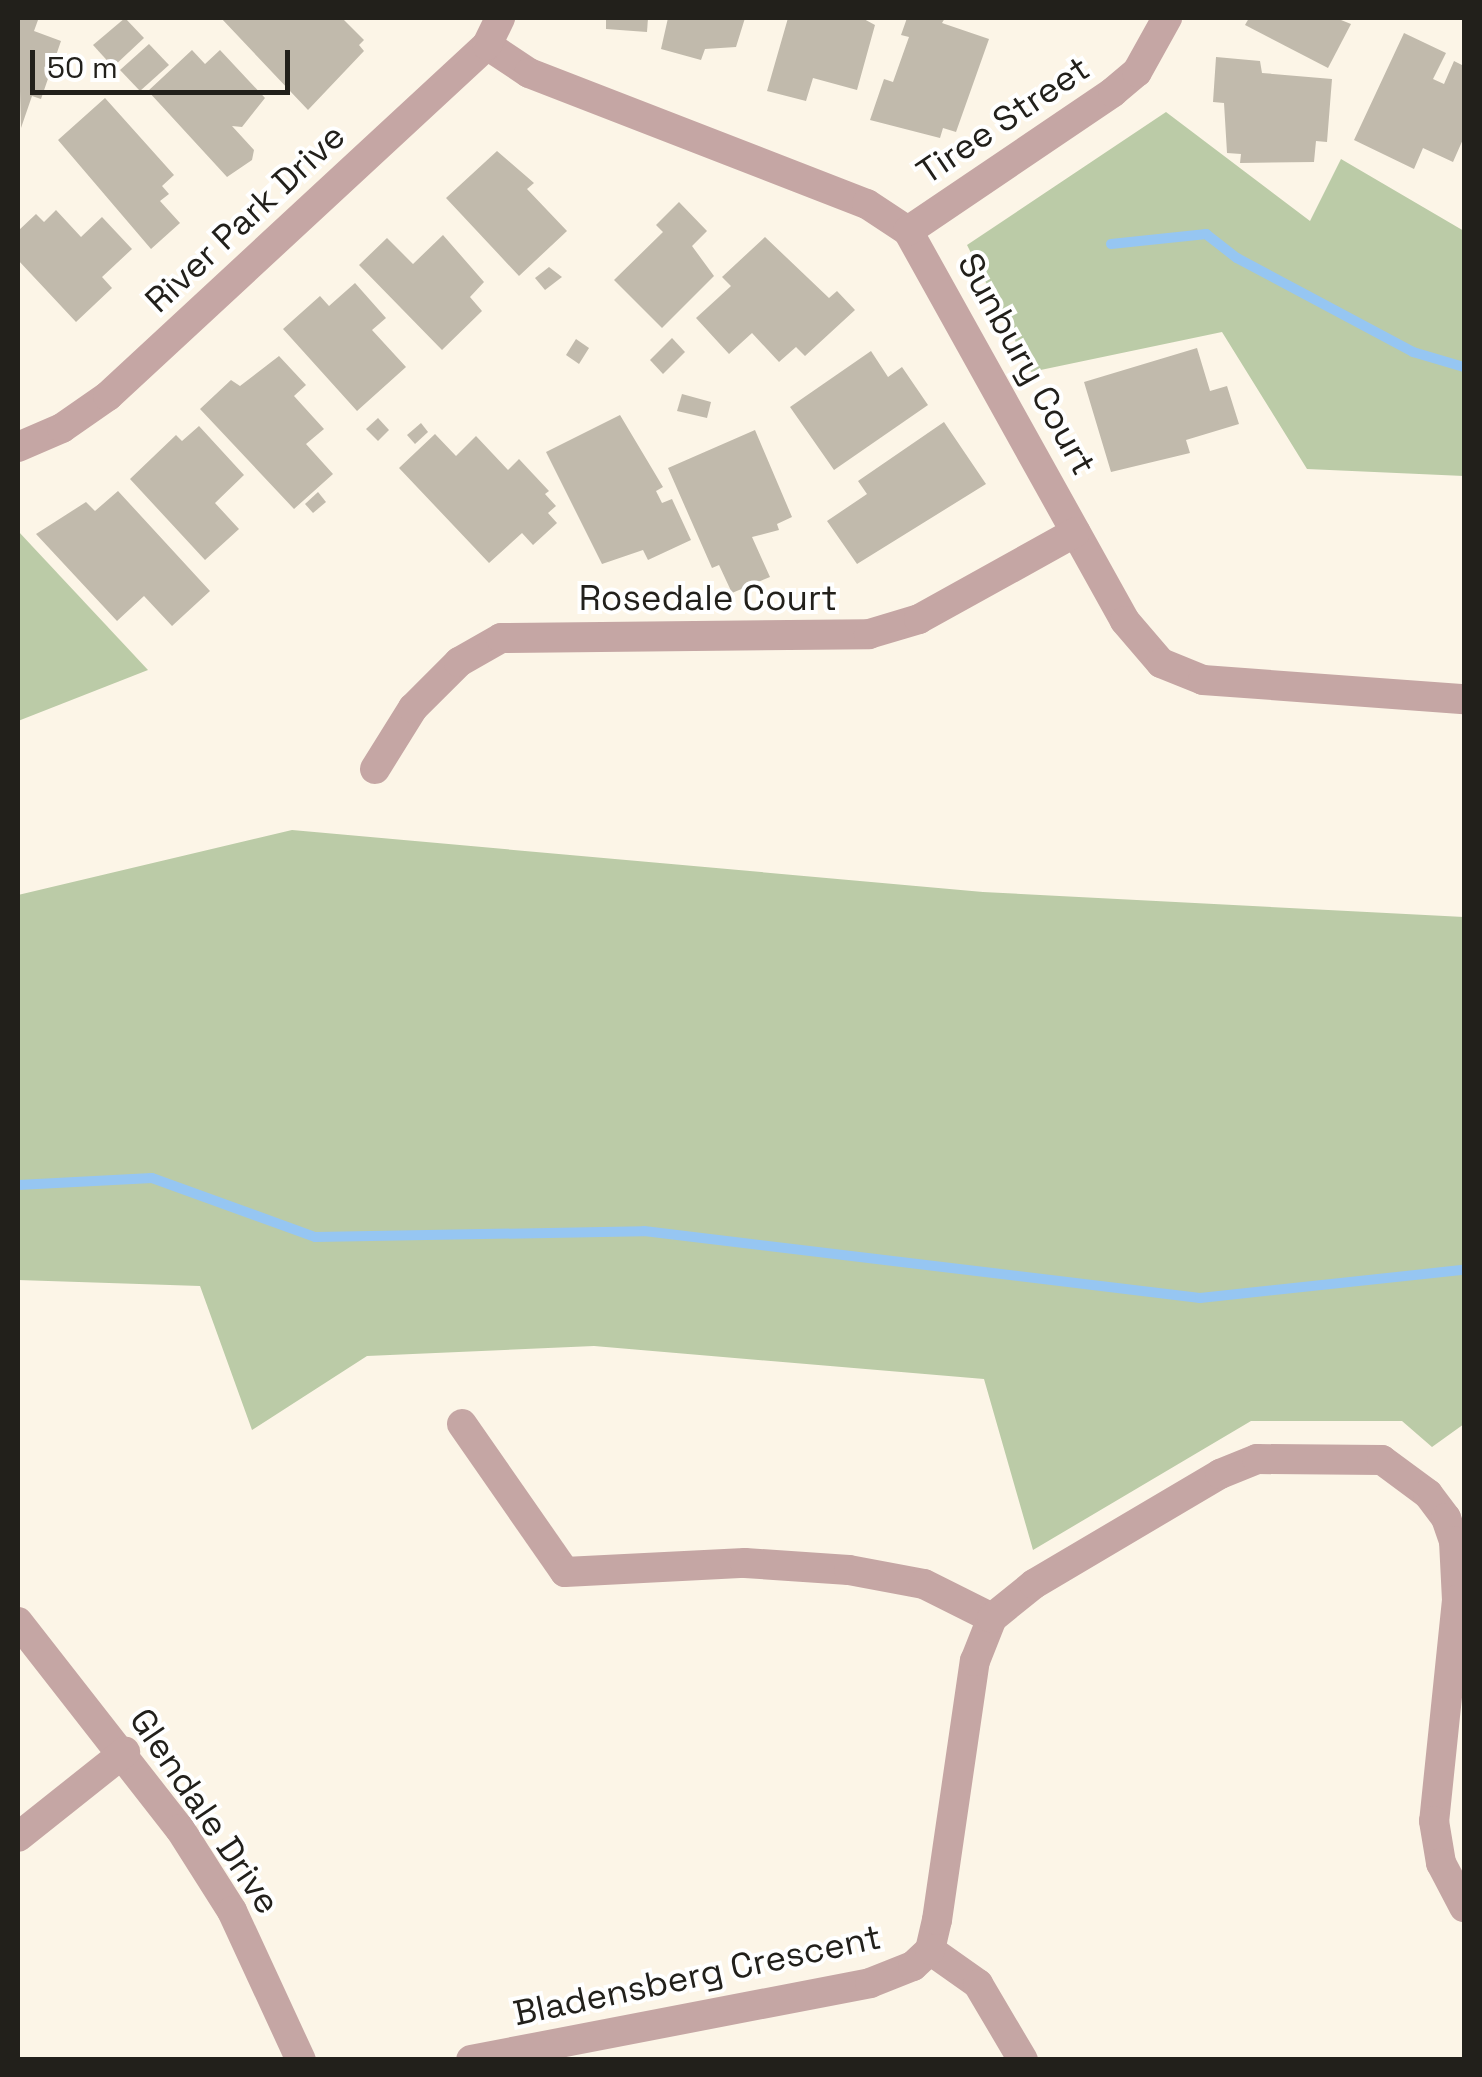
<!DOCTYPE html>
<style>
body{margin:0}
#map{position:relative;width:1482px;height:2077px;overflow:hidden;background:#fcf5e7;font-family:"Space Grotesk",sans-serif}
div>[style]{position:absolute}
.green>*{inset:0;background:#bbcba7}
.stream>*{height:10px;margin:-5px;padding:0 5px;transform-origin:5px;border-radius:5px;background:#96c6f2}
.building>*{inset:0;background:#c1baac}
.street>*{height:30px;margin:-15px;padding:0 15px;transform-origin:15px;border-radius:15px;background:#c5a6a4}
span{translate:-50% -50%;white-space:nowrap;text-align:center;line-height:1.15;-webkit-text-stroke:8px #fff;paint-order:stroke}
.street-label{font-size:35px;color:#22201b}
.frame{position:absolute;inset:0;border:20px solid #22201b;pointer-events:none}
.scale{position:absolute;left:30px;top:50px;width:260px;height:45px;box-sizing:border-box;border:5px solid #22201b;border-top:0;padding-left:12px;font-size:30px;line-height:35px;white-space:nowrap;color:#22201b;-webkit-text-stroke:8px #fff;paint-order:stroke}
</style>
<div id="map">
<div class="green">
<div style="clip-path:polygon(1166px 112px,1310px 221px,1341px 159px,1464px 231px,1464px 476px,1307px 469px,1222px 332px,1031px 372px,967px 245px)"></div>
<div style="clip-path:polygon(18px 531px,148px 670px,18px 721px)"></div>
<div style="clip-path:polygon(292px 830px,983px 892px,1464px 917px,1464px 1424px,1432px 1447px,1402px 1421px,1251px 1421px,1033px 1550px,984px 1379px,594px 1346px,367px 1356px,252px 1430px,200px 1286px,18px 1280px,18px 895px)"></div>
</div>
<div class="stream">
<div style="left:1111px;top:244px;width:96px;rotate:-6deg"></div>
<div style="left:1206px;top:234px;width:39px;rotate:38deg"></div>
<div style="left:1237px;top:258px;width:200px;rotate:28.1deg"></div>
<div style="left:1413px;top:352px;width:53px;rotate:16.4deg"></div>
<div style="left:18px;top:1185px;width:134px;rotate:-3deg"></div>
<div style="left:152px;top:1178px;width:173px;rotate:19.9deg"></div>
<div style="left:315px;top:1237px;width:329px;rotate:-1deg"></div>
<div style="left:644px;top:1231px;width:560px;rotate:6.87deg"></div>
<div style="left:1200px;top:1298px;width:265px;rotate:-6.1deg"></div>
</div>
<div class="building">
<div style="clip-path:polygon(18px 18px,38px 20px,34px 31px,61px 41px,41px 99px,32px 96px,21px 128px)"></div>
<div style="clip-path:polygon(125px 18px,144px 38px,113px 67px,93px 45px)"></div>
<div style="clip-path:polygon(221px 18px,342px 18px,364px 40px,359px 45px,364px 51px,308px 110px)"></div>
<div style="clip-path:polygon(606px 18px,648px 18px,647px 32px,606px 29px)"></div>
<div style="clip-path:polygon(668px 18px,745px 18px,736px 47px,705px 49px,701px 60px,661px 49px)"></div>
<div style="clip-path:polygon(788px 18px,862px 18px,875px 25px,857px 90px,813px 78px,806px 101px,767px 91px)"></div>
<div style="clip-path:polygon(907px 18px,945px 18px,942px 23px,989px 39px,956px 132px,943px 128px,940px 138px,870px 120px,884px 79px,893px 82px,909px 37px,901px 35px)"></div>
<div style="clip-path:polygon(1249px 18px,1336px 18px,1351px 24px,1328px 68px,1245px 25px)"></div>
<div style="clip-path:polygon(1404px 33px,1446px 53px,1433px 79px,1444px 84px,1454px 61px,1464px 66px,1464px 137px,1453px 162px,1423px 148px,1414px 169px,1354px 140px)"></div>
<div style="clip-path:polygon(149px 44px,169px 65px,140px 91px,120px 70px)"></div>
<div style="clip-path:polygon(192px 50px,205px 64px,220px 50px,265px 98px,242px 127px,232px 126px,254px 150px,252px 160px,227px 177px,148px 91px)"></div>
<div style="clip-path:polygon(1216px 57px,1260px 61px,1262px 73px,1332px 79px,1327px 142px,1316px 141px,1314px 162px,1240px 163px,1241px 154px,1227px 153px,1224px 103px,1213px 102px)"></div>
<div style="clip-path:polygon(105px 98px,174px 175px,162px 186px,169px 194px,160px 201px,180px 223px,151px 249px,58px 140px)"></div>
<div style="clip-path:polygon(497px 151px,534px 183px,527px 189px,567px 231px,519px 276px,446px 198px)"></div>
<div style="clip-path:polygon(679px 202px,707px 231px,692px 246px,714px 276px,662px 328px,614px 280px,663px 232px,656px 225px)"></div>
<div style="clip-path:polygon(56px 210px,81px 237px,102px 217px,132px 249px,102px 277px,112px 288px,76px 322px,18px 260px,18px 231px,36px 214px,44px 222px)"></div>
<div style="clip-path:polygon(443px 235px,484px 282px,470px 297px,482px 311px,442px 350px,359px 265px,387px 238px,413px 264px)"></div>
<div style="clip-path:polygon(765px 237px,829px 298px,837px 291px,855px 310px,805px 356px,796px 347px,779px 362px,752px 333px,729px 354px,696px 318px,731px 286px,722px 277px)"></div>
<div style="clip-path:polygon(549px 267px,562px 277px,545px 290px,535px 278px)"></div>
<div style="clip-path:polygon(355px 283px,386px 318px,372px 330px,406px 367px,357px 411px,283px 329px,320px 296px,329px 306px)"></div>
<div style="clip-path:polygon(672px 338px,685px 352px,663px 374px,650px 360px)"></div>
<div style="clip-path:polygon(576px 339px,589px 348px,579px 364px,566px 355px)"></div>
<div style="clip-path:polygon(1197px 348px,1210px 391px,1227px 386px,1239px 424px,1186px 440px,1190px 453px,1111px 472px,1084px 382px)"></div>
<div style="clip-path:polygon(871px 351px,888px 377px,902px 367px,928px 405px,834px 470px,790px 407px)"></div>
<div style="clip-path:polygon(279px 356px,306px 385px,294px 396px,324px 429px,306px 444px,333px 474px,294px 509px,200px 409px,231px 380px,240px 386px)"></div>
<div style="clip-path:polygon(682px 394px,711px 402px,707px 418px,677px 411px)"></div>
<div style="clip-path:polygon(620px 415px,663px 487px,656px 491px,662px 503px,672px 499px,691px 540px,648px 560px,643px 550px,602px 564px,546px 452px)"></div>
<div style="clip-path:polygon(378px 418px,389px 430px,378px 441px,366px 429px)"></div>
<div style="clip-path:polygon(944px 422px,986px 484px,857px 564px,827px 521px,867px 494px,858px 481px)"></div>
<div style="clip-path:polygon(421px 423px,428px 432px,415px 444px,407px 435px)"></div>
<div style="clip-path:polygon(199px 426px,244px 475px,215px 503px,239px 529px,205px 560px,130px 479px,176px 435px,182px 441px)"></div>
<div style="clip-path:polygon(755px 430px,792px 517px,777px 524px,779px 530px,752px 537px,770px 577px,732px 593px,719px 565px,712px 568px,668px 468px)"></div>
<div style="clip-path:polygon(435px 434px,456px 456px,476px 436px,508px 470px,519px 459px,549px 491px,545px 494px,556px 506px,548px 513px,557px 523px,533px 545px,522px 533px,489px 563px,399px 468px)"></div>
<div style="clip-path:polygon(118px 491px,210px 591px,172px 626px,144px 596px,117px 621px,36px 534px,86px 502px,95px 511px)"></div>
<div style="clip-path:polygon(318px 492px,326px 502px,313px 513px,305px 504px)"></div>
</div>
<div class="street">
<div style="left:487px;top:45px;width:50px;rotate:33.7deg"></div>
<div style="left:529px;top:73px;width:362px;rotate:21.2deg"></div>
<div style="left:867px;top:204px;width:49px;rotate:33.4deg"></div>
<div style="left:908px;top:231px;width:446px;rotate:60.9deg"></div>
<div style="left:1125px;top:621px;width:55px;rotate:49.4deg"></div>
<div style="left:1161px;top:663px;width:45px;rotate:22deg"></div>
<div style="left:1203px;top:680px;width:262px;rotate:4.2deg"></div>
<div style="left:908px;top:231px;width:248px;rotate:-34.1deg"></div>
<div style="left:1113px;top:92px;width:31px;rotate:-40deg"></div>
<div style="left:1137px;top:72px;width:62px;rotate:-60.9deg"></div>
<div style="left:18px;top:447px;width:48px;rotate:-23.4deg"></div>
<div style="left:62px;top:428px;width:56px;rotate:-34.8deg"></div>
<div style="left:108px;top:396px;width:517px;rotate:-42.8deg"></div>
<div style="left:487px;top:45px;width:30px;rotate:-64deg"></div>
<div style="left:375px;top:769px;width:72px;rotate:-58.1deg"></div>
<div style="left:413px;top:708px;width:65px;rotate:-45deg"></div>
<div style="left:459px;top:662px;width:48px;rotate:-29.7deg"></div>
<div style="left:501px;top:638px;width:368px;rotate:-0.6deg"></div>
<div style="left:869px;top:634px;width:52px;rotate:-16.7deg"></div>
<div style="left:919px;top:619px;width:179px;rotate:-29deg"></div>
<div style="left:462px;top:1424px;width:180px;rotate:55.2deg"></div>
<div style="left:565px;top:1572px;width:180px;rotate:-2.9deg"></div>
<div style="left:745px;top:1563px;width:104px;rotate:3.9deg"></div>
<div style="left:849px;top:1570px;width:76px;rotate:10.6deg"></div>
<div style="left:924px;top:1584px;width:76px;rotate:26.6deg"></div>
<div style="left:18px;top:1622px;width:263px;rotate:52deg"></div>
<div style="left:180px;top:1829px;width:97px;rotate:57.6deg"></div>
<div style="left:232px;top:1911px;width:164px;rotate:65.2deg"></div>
<div style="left:18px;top:1837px;width:137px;rotate:-38.5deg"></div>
<div style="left:930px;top:1950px;width:59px;rotate:35.3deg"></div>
<div style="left:978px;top:1984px;width:88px;rotate:59.4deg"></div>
<div style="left:471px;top:2060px;width:406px;rotate:-10.9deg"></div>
<div style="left:870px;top:1983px;width:46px;rotate:-21.6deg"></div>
<div style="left:913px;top:1966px;width:23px;rotate:-43deg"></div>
<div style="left:930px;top:1950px;width:31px;rotate:-77deg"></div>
<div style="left:937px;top:1920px;width:262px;rotate:-81.7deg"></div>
<div style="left:975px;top:1661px;width:46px;rotate:-68.4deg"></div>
<div style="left:992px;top:1618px;width:54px;rotate:-39deg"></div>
<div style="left:1034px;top:1584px;width:216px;rotate:-30.6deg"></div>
<div style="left:1220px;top:1474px;width:40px;rotate:-22deg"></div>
<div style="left:1257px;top:1459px;width:125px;rotate:0.5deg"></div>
<div style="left:1382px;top:1460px;width:57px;rotate:36.5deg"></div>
<div style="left:1428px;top:1494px;width:30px;rotate:53deg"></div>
<div style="left:1446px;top:1518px;width:24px;rotate:71deg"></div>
<div style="left:1454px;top:1541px;width:59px;rotate:87.1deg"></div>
<div style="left:1457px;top:1600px;width:222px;rotate:95.9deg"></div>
<div style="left:1434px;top:1821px;width:43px;rotate:80.5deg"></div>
<div style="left:1441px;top:1863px;width:50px;rotate:62.4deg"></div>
</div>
<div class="street-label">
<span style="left:1003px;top:120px;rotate:-34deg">Tiree Street</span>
<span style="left:245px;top:218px;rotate:-43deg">River Park Drive</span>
<span style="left:1027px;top:364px;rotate:61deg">Sunbury Court</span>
<span style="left:708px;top:598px">Rosedale Court</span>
<span style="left:205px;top:1811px;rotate:56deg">Glendale Drive</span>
<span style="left:697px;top:1975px;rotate:-12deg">Bladensberg Crescent</span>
</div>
<div class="frame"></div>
<div class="scale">50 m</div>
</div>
